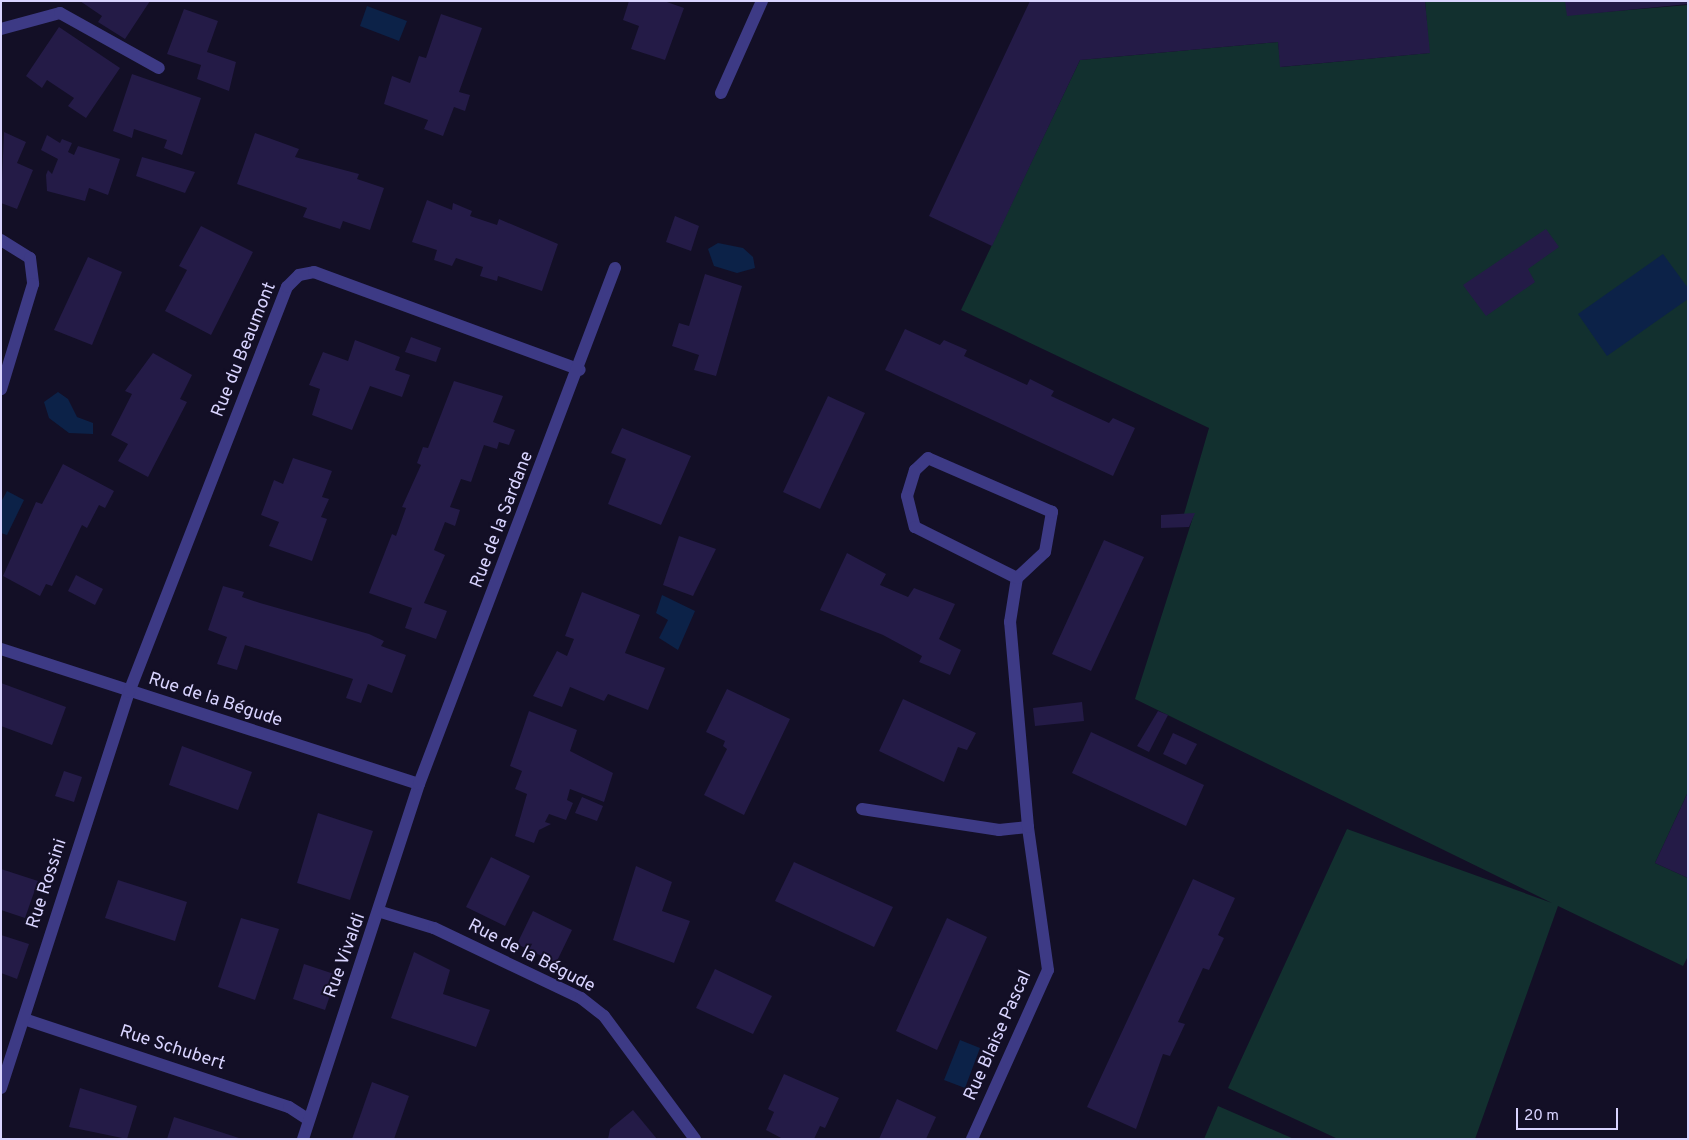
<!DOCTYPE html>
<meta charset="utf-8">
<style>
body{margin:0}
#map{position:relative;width:1689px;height:1140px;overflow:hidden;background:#130f26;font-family:Overpass,sans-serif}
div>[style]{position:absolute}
.green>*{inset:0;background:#12302f}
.water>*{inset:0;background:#0c2248}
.building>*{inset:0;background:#241b47}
.minor>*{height:12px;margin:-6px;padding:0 6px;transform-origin:6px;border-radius:6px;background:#3d3a85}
span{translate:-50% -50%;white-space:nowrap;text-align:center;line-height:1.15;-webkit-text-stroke:4px #130f26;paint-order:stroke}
.street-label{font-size:18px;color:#d9d4ff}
.frame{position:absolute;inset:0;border:2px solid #d9d4ff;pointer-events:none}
.scale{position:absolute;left:1516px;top:1108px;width:102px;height:22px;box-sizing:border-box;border:2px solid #d9d4ff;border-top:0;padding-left:6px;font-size:15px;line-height:18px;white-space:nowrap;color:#d9d4ff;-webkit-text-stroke:4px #130f26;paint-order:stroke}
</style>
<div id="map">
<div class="green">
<div style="clip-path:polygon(1425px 1px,1566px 1px,1568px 15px,1688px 5px,1688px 792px,1655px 863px,1688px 878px,1688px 956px,1683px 966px,1558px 906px,1475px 1139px,1338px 1139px,1228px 1088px,1347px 829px,1552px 903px,1135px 699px,1194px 514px,1184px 514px,1209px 428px,961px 310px,1080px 60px,1278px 42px,1281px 67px,1429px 53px)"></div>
<div style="clip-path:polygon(1218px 1106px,1294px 1139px,1204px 1139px)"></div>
</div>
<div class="water">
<div style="clip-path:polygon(367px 6px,407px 21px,399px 41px,360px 26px)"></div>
<div style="clip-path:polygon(718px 243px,743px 248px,753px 257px,755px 268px,737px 273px,714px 266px,708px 249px)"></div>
<div style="clip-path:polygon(1663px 254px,1688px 288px,1688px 299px,1607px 356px,1578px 314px)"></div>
<div style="clip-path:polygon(58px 392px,68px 399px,77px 417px,93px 423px,93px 434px,69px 433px,49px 418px,44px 402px)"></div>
<div style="clip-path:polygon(7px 491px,24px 500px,7px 535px,1px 533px,1px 502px)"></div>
<div style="clip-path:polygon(662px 595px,695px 611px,678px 650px,659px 638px,668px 620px,656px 613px)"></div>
<div style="clip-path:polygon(960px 1040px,980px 1048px,965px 1088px,944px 1080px)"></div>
</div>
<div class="building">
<div style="clip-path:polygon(80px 1px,150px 1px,125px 39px,98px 22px,102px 16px)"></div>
<div style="clip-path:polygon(629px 1px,664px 1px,684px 8px,665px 60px,631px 49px,639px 26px,623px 20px)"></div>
<div style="clip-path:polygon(1030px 1px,1425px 1px,1430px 53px,1280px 67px,1278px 42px,1080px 60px,992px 246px,929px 216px)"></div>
<div style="clip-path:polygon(1565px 1px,1688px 1px,1688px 4px,1567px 16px)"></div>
<div style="clip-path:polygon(184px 9px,218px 21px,207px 52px,236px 62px,229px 91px,197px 79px,201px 65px,167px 54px)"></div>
<div style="clip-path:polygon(441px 14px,482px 28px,459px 92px,470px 95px,465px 111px,454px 107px,443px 136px,424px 129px,428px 120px,384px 104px,392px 76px,410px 83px,419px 56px,426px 58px)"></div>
<div style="clip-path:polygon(59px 27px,120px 68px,86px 118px,68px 106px,74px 98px,47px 80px,42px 88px,26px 76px)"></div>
<div style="clip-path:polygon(132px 74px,201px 98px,182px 155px,164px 148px,167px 140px,134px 129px,132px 138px,113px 131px)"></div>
<div style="clip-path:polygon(4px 132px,26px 142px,17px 163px,33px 170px,17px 209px,1px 203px)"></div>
<div style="clip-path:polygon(255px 133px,299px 149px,295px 157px,359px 174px,357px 179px,384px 188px,370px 230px,343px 221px,340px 229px,303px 217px,307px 208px,237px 184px)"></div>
<div style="clip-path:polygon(47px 135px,60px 143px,62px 139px,72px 143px,68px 152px,74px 155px,78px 146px,120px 159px,108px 195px,89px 188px,85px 201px,47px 191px,46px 175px,48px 170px,52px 174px,58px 159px,41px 150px)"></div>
<div style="clip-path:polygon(142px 157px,195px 172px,185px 193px,136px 176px)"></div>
<div style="clip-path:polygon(427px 200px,452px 210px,453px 203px,472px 211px,470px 216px,497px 225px,499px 219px,558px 244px,542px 291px,498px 276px,497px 281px,480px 276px,483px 267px,456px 258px,452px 266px,434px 260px,437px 250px,412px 242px)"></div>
<div style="clip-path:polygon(675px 216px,699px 226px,691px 251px,666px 242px)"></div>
<div style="clip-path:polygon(201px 226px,253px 252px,211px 335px,165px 311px,187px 270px,179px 266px)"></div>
<div style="clip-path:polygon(1546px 229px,1559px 247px,1528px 269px,1535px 282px,1486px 316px,1463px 285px)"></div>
<div style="clip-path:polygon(88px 257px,122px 272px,92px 345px,54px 330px)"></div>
<div style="clip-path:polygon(705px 274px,742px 286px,716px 376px,694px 370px,699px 355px,672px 346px,679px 323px,689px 326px)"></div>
<div style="clip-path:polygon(905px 329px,940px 345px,944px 340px,967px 350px,964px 356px,1027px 385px,1030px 379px,1054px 391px,1051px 396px,1109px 423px,1113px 418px,1135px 428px,1113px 476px,885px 370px)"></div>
<div style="clip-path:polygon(411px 337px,441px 348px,436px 362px,405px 352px)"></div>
<div style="clip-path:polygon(355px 340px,400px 357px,395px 370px,410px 375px,402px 397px,370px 386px,352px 430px,312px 415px,320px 389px,309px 385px,323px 352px,348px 361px)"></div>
<div style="clip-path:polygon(153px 353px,192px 375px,180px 399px,187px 402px,148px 477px,118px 461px,128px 444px,111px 435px,132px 394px,125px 391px)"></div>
<div style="clip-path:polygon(454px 381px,503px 396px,493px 422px,515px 430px,509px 445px,499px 442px,497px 449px,484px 445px,471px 482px,461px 479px,450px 507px,460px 510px,455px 526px,445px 522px,434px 550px,445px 555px,424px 603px,447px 611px,436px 639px,405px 628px,412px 608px,369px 593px,392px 534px,396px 536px,406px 508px,402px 507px,421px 465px,417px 463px,423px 447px,428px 448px)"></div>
<div style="clip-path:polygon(828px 396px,865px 413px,820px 509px,783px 492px)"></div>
<div style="clip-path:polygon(622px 428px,691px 456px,661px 525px,608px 504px,626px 459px,611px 453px)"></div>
<div style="clip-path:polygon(293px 458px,332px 471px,322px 497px,329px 499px,321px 517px,327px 519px,312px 561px,269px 546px,279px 522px,261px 515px,274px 480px,283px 484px)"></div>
<div style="clip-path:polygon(63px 464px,114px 491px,105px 508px,99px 505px,87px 528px,82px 525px,52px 586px,46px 584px,40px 596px,3px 576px,36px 502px,42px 504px)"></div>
<div style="clip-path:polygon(1195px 513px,1189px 527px,1161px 528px,1161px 515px)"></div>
<div style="clip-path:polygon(679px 536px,716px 549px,693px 596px,663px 585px)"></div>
<div style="clip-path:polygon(1104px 540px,1144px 557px,1091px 671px,1052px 654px)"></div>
<div style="clip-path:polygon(847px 553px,886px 574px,880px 585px,908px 597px,914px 588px,955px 604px,939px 639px,961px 650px,950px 675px,919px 662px,922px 656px,883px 635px,820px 610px)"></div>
<div style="clip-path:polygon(76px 575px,103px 589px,95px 605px,68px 591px)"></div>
<div style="clip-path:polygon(223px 586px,244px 592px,242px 597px,260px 603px,369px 634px,384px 641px,381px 646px,406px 655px,392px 693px,368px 684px,361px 703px,346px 698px,353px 679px,245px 645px,237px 670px,217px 664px,227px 637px,208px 630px)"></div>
<div style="clip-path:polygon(582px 592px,640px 615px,625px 653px,665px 668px,648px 710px,608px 694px,604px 701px,570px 687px,562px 707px,533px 696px,557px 651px,567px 656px,574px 639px,565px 636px)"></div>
<div style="clip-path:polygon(1px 683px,66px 707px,52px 745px,1px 726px)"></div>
<div style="clip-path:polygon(727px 689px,790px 719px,744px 815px,704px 795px,727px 749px,723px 746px,725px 741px,706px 732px)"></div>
<div style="clip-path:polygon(903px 699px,976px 733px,967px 750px,958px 747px,944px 782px,879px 751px)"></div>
<div style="clip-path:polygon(1082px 702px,1084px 721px,1035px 726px,1033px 708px)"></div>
<div style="clip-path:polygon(529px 711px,577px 730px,570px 751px,613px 773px,604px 802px,570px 789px,567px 800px,573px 803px,566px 820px,549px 814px,545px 822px,551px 824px,539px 830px,534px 843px,515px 836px,527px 794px,515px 789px,522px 771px,510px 766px)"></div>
<div style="clip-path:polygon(1158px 711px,1168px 715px,1149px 752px,1137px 746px)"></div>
<div style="clip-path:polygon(1091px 732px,1204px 785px,1186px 826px,1072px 773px)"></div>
<div style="clip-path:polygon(1173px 733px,1197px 744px,1186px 765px,1163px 754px)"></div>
<div style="clip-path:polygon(182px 746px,252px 772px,238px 810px,169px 785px)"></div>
<div style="clip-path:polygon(64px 771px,82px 777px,74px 802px,55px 796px)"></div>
<div style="clip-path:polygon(1688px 792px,1688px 878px,1655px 863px)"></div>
<div style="clip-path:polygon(582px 797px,603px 806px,597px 821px,575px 813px)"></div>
<div style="clip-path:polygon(318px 813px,373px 831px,350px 900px,297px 883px)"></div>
<div style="clip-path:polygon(491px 857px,530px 876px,505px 926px,466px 907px)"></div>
<div style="clip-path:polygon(794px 862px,893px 907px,874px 947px,775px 901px)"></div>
<div style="clip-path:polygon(636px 866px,672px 882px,662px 911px,690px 921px,674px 963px,613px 940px)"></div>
<div style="clip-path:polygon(1px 869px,38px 881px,25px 918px,1px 910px)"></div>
<div style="clip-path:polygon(1193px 879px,1235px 898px,1218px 935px,1224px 938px,1209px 970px,1203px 968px,1178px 1022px,1185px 1024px,1170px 1056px,1163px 1054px,1136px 1129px,1087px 1107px)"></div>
<div style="clip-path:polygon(118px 880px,187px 902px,175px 941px,105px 918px)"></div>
<div style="clip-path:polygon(533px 911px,572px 930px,556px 963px,517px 944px)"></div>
<div style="clip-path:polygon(241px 918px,279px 929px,255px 1000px,218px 987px)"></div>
<div style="clip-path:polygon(947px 918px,987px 937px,937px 1050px,896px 1031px)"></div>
<div style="clip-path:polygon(1px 935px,29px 944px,17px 979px,1px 973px)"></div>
<div style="clip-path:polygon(414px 952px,450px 970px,443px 994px,490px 1010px,476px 1047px,391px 1018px)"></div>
<div style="clip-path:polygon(304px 964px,337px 975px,325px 1010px,293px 999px)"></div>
<div style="clip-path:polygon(715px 969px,772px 996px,753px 1034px,696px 1008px)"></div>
<div style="clip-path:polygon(784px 1074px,839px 1098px,825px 1128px,820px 1126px,814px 1139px,783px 1139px,766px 1130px,774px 1112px,768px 1109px)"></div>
<div style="clip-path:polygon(372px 1082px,409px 1096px,394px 1139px,352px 1139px)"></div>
<div style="clip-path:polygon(80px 1088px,137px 1106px,127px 1139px,69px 1127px)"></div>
<div style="clip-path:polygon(897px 1099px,936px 1117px,926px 1139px,879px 1139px)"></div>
<div style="clip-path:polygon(633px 1110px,657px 1139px,608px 1139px,610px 1129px)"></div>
<div style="clip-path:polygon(174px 1117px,239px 1138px,239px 1139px,167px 1139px)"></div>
</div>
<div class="minor">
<div style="left:1px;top:29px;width:61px;rotate:-15.2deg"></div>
<div style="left:60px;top:13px;width:113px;rotate:29.1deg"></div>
<div style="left:721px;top:93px;width:101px;rotate:-66deg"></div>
<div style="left:1px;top:240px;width:34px;rotate:32deg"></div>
<div style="left:30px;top:258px;width:26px;rotate:83deg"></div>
<div style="left:33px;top:284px;width:110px;rotate:106.9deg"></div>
<div style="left:1px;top:649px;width:439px;rotate:17.9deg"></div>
<div style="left:862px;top:809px;width:139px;rotate:8.7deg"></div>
<div style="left:999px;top:830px;width:29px;rotate:-6deg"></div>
<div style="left:381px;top:912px;width:55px;rotate:16.8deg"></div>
<div style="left:434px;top:928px;width:163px;rotate:25.5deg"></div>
<div style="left:581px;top:998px;width:29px;rotate:38deg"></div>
<div style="left:604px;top:1016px;width:153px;rotate:53.5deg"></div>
<div style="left:24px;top:1019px;width:279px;rotate:18.4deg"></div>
<div style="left:289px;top:1107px;width:20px;rotate:33deg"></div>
<div style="left:1px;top:1088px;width:416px;rotate:-72.1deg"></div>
<div style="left:129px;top:692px;width:435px;rotate:-68.7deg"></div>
<div style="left:287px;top:287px;width:17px;rotate:-45deg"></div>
<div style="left:299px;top:275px;width:15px;rotate:-11deg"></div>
<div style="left:314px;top:272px;width:283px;rotate:20.2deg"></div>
<div style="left:303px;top:1139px;width:373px;rotate:-71.9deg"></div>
<div style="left:419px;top:784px;width:552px;rotate:-69.2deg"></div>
<div style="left:972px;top:1139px;width:185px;rotate:-65.8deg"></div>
<div style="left:1048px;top:970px;width:144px;rotate:-98deg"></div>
<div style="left:1028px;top:827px;width:206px;rotate:-95deg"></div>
<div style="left:1010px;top:622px;width:45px;rotate:-81deg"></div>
<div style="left:1017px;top:578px;width:38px;rotate:-43deg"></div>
<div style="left:1045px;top:552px;width:41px;rotate:-80.1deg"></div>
<div style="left:1052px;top:512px;width:135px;rotate:-156.5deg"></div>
<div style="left:928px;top:458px;width:18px;rotate:137deg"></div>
<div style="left:915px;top:470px;width:27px;rotate:107deg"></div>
<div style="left:907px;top:496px;width:32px;rotate:76deg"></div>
<div style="left:915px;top:527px;width:114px;rotate:26.6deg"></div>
</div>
<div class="street-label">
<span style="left:245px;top:350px;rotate:-68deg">Rue du Beaumont</span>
<span style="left:503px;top:520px;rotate:-69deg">Rue de la Sardane</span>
<span style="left:215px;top:701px;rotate:18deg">Rue de la Bégude</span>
<span style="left:48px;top:884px;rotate:-72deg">Rue Rossini</span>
<span style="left:346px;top:956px;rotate:-70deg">Rue Vivaldi</span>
<span style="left:531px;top:957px;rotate:27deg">Rue de la Bégude</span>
<span style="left:999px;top:1036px;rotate:-66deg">Rue Blaise Pascal</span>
<span style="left:172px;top:1049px;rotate:18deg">Rue Schubert</span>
</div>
<div class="frame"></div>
<div class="scale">20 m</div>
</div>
